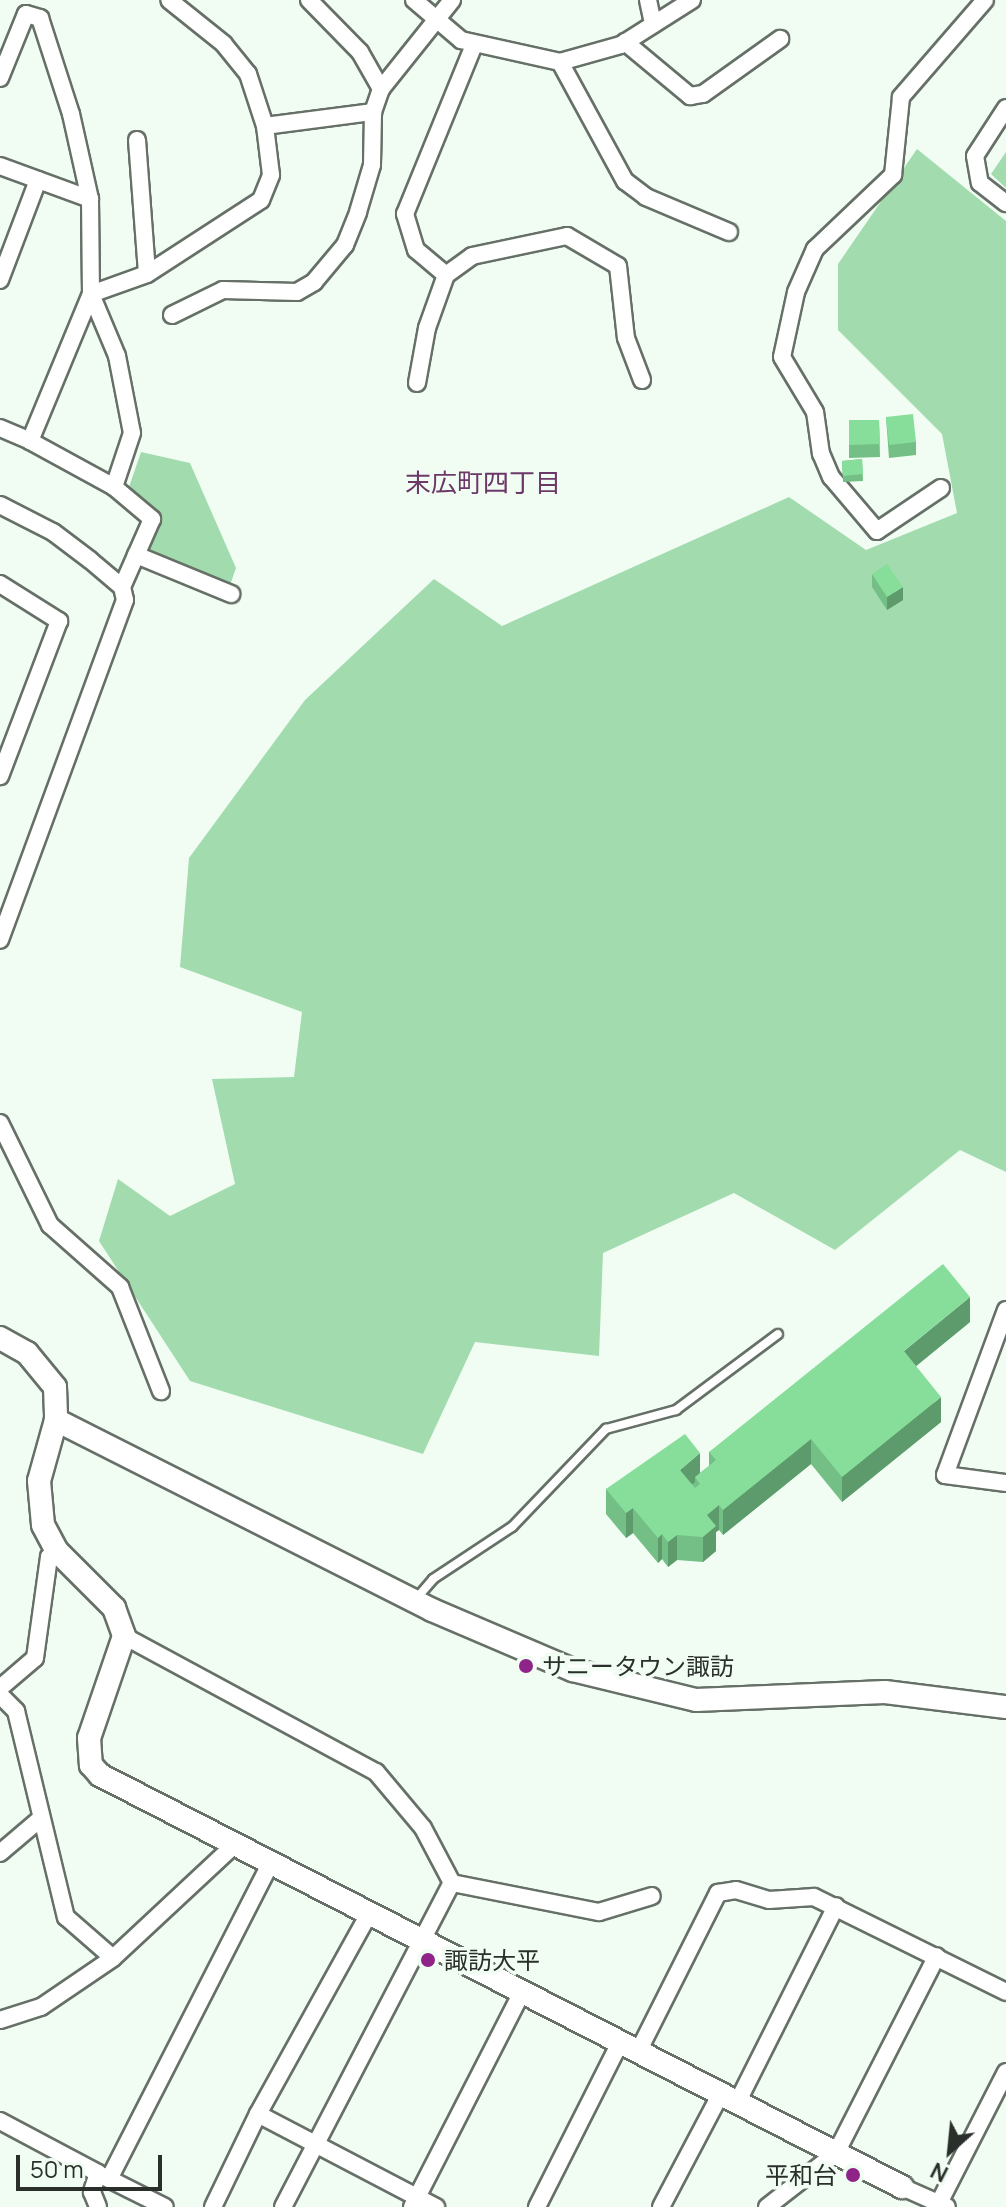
<!DOCTYPE html>
<meta charset="utf-8">
<style>
body{margin:0}
#map{position:relative;width:1006px;height:2207px;overflow:hidden;background:#f1fdf3;font-family:Manrope,"Noto Sans JP",sans-serif}
div>[style]{position:absolute}
.green>*{inset:0;background:#a2dcae}
.roads{filter:drop-shadow(2px 0 #667067) drop-shadow(-2px 0 #667067) drop-shadow(0 2px #667067) drop-shadow(0 -2px #667067)}
.lane>*{height:8px;margin:-4px;padding:0 4px;transform-origin:4px;border-radius:4px;background:#fff}
.street>*{height:16px;margin:-8px;padding:0 8px;transform-origin:8px;border-radius:8px;background:#fff}
.secondary>*{height:22px;margin:-11px;padding:0 11px;transform-origin:11px;border-radius:11px;background:#fff}
.wall>*{inset:0;background:#74bf85}
.shaded-wall>*{inset:0;background:#5e9b6c}
.building>*{inset:0;background:#87de9b}
.dots>*{width:22px;height:22px;translate:-50% -50%;box-sizing:border-box;border:4px solid #f1fdf3;border-radius:50%}
span{translate:-50% -50%;white-space:nowrap;text-align:center;line-height:1.15;-webkit-text-stroke:7px #f1fdf3;paint-order:stroke}
.poi-label{font-size:24px;color:#2a2f2b}
.left{translate:0 -50%;text-align:left}
.right{translate:-100% -50%;text-align:right}
.neighbourhood-label{font-size:26px;color:#6c3868}
.north{position:absolute;left:910px;top:2111px;width:80px;height:80px;-webkit-text-stroke:6px #f1fdf3;paint-order:stroke;rotate:207deg;font-size:22px;font-weight:700;line-height:32px;text-align:center;color:#2a2f2b}
.north::after{content:'';display:block;margin:auto;width:28px;height:36px;background:#2a2f2b;clip-path:polygon(50% 0,100% 100%,50% 72%,0 100%)}
.scale{position:absolute;left:16px;top:2155px;width:146px;height:36px;box-sizing:border-box;border:4px solid #2a2f2b;border-top:0;padding-left:10px;font-size:24px;line-height:28px;white-space:nowrap;color:#2a2f2b;-webkit-text-stroke:6px #f1fdf3;paint-order:stroke}
</style>
<div id="map">
<div class="green">
<div style="clip-path:polygon(917px 149px,1006px 221px,1006px 1172px,960px 1150px,835px 1250px,734px 1193px,603px 1253px,599px 1356px,475px 1342px,423px 1454px,190px 1381px,99px 1241px,118px 1179px,170px 1216px,235px 1184px,212px 1079px,294px 1077px,302px 1012px,180px 967px,189px 858px,305px 700px,434px 579px,502px 626px,789px 497px,866px 550px,957px 513px,942px 434px,838px 330px,838px 264px)"></div>
<div style="clip-path:polygon(1006px 152px,1006px 188px,991px 174px)"></div>
<div style="clip-path:polygon(141px 452px,190px 463px,236px 568px,230px 585px,148px 552px,159px 518px,128px 490px)"></div>
</div>
<div class="roads">
<div class="lane">
<div style="left:415px;top:1600px;width:28px;rotate:-49deg"></div>
<div style="left:433px;top:1579px;width:95px;rotate:-33.4deg"></div>
<div style="left:512px;top:1527px;width:136px;rotate:-46.2deg"></div>
<div style="left:606px;top:1429px;width:73px;rotate:-15.2deg"></div>
<div style="left:676px;top:1410px;width:127px;rotate:-36.7deg"></div>
</div>
<div class="street">
<div style="left:309px;top:0;width:73px;rotate:45.6deg"></div>
<div style="left:360px;top:52px;width:43px;rotate:60.4deg"></div>
<div style="left:414px;top:0;width:62px;rotate:40.4deg"></div>
<div style="left:461px;top:40px;width:101px;rotate:12.5deg"></div>
<div style="left:560px;top:62px;width:63px;rotate:-15.6deg"></div>
<div style="left:621px;top:45px;width:84px;rotate:-32.4deg"></div>
<div style="left:648px;top:0;width:25px;rotate:78deg"></div>
<div style="left:625px;top:42px;width:85px;rotate:39.7deg"></div>
<div style="left:690px;top:96px;width:13px;rotate:-9deg"></div>
<div style="left:703px;top:94px;width:95px;rotate:-35.5deg"></div>
<div style="left:560px;top:62px;width:136px;rotate:61.4deg"></div>
<div style="left:625px;top:181px;width:26px;rotate:37deg"></div>
<div style="left:646px;top:197px;width:90px;rotate:22.9deg"></div>
<div style="left:0;top:78px;width:69px;rotate:-67.9deg"></div>
<div style="left:26px;top:14px;width:15px;rotate:16deg"></div>
<div style="left:40px;top:18px;width:101px;rotate:72.1deg"></div>
<div style="left:71px;top:114px;width:87px;rotate:77.4deg"></div>
<div style="left:90px;top:199px;width:95px;rotate:89.4deg"></div>
<div style="left:91px;top:294px;width:67px;rotate:67.2deg"></div>
<div style="left:117px;top:356px;width:78px;rotate:79deg"></div>
<div style="left:132px;top:433px;width:57px;rotate:108.4deg"></div>
<div style="left:114px;top:487px;width:50px;rotate:40.1deg"></div>
<div style="left:152px;top:519px;width:74px;rotate:113.8deg"></div>
<div style="left:1006px;top:108px;width:57px;rotate:122.9deg"></div>
<div style="left:975px;top:156px;width:27px;rotate:80deg"></div>
<div style="left:980px;top:183px;width:33px;rotate:38deg"></div>
<div style="left:265px;top:126px;width:109px;rotate:-7.4deg"></div>
<div style="left:137px;top:140px;width:134px;rotate:85.7deg"></div>
<div style="left:147px;top:274px;width:136px;rotate:-33deg"></div>
<div style="left:261px;top:200px;width:27px;rotate:-68deg"></div>
<div style="left:271px;top:175px;width:49px;rotate:-97deg"></div>
<div style="left:265px;top:126px;width:55px;rotate:-108.1deg"></div>
<div style="left:248px;top:74px;width:38px;rotate:-129deg"></div>
<div style="left:224px;top:44px;width:70px;rotate:-141.3deg"></div>
<div style="left:0;top:166px;width:96px;rotate:20.1deg"></div>
<div style="left:446px;top:275px;width:39px;rotate:-140deg"></div>
<div style="left:416px;top:250px;width:38px;rotate:-107deg"></div>
<div style="left:405px;top:214px;width:183px;rotate:-67.8deg"></div>
<div style="left:0;top:280px;width:107px;rotate:-69.2deg"></div>
<div style="left:172px;top:315px;width:57px;rotate:-26.1deg"></div>
<div style="left:223px;top:290px;width:74px;rotate:1.5deg"></div>
<div style="left:297px;top:292px;width:20px;rotate:-30deg"></div>
<div style="left:314px;top:282px;width:48px;rotate:-50deg"></div>
<div style="left:345px;top:245px;width:35px;rotate:-68deg"></div>
<div style="left:358px;top:212px;width:49px;rotate:-73.4deg"></div>
<div style="left:372px;top:165px;width:53px;rotate:-88.9deg"></div>
<div style="left:373px;top:112px;width:24px;rotate:-71deg"></div>
<div style="left:381px;top:89px;width:114px;rotate:-51.4deg"></div>
<div style="left:417px;top:383px;width:56px;rotate:-79.7deg"></div>
<div style="left:427px;top:328px;width:56px;rotate:-70.3deg"></div>
<div style="left:446px;top:275px;width:32px;rotate:-36deg"></div>
<div style="left:472px;top:256px;width:97px;rotate:-11.9deg"></div>
<div style="left:567px;top:236px;width:59px;rotate:30.5deg"></div>
<div style="left:618px;top:266px;width:72px;rotate:83.7deg"></div>
<div style="left:626px;top:338px;width:45px;rotate:69.1deg"></div>
<div style="left:0;top:428px;width:33px;rotate:23deg"></div>
<div style="left:30px;top:441px;width:159px;rotate:-67.5deg"></div>
<div style="left:91px;top:294px;width:59px;rotate:-19.7deg"></div>
<div style="left:30px;top:441px;width:96px;rotate:28.7deg"></div>
<div style="left:941px;top:488px;width:77px;rotate:146.1deg"></div>
<div style="left:877px;top:531px;width:71px;rotate:-130.4deg"></div>
<div style="left:831px;top:477px;width:25px;rotate:-113deg"></div>
<div style="left:821px;top:454px;width:42px;rotate:-98.1deg"></div>
<div style="left:815px;top:412px;width:64px;rotate:-121deg"></div>
<div style="left:782px;top:357px;width:66px;rotate:-77.8deg"></div>
<div style="left:796px;top:292px;width:47px;rotate:-66.2deg"></div>
<div style="left:815px;top:249px;width:108px;rotate:-43.5deg"></div>
<div style="left:893px;top:175px;width:78px;rotate:-84.1deg"></div>
<div style="left:901px;top:97px;width:128px;rotate:-49.1deg"></div>
<div style="left:0;top:505px;width:59px;rotate:27deg"></div>
<div style="left:53px;top:532px;width:46px;rotate:37.1deg"></div>
<div style="left:90px;top:560px;width:42px;rotate:40.2deg"></div>
<div style="left:122px;top:587px;width:13px;rotate:77deg"></div>
<div style="left:125px;top:600px;width:362px;rotate:110.2deg"></div>
<div style="left:136px;top:555px;width:103px;rotate:22.3deg"></div>
<div style="left:0;top:584px;width:70px;rotate:32.1deg"></div>
<div style="left:59px;top:621px;width:166px;rotate:110.8deg"></div>
<div style="left:0;top:1123px;width:114px;rotate:63.9deg"></div>
<div style="left:50px;top:1225px;width:94px;rotate:41.5deg"></div>
<div style="left:120px;top:1287px;width:112px;rotate:68.5deg"></div>
<div style="left:1006px;top:1310px;width:176px;rotate:110.3deg"></div>
<div style="left:945px;top:1475px;width:62px;rotate:7.5deg"></div>
<div style="left:124px;top:1636px;width:286px;rotate:28.4deg"></div>
<div style="left:376px;top:1772px;width:73px;rotate:50deg"></div>
<div style="left:423px;top:1828px;width:62px;rotate:62.2deg"></div>
<div style="left:0;top:1688px;width:46px;rotate:-40.6deg"></div>
<div style="left:35px;top:1658px;width:102px;rotate:-82.1deg"></div>
<div style="left:49px;top:1557px;width:10px;rotate:-37deg"></div>
<div style="left:0;top:1695px;width:23px;rotate:45deg"></div>
<div style="left:16px;top:1711px;width:212px;rotate:76.4deg"></div>
<div style="left:66px;top:1917px;width:62px;rotate:41.1deg"></div>
<div style="left:0;top:1853px;width:52px;rotate:-40.4deg"></div>
<div style="left:0;top:2020px;width:43px;rotate:-17.6deg"></div>
<div style="left:41px;top:2007px;width:87px;rotate:-34.2deg"></div>
<div style="left:113px;top:1958px;width:166px;rotate:-43deg"></div>
<div style="left:639px;top:2050px;width:176px;rotate:-63.3deg"></div>
<div style="left:718px;top:1893px;width:18px;rotate:-9deg"></div>
<div style="left:736px;top:1890px;width:34px;rotate:17deg"></div>
<div style="left:769px;top:1900px;width:45px;rotate:-3.8deg"></div>
<div style="left:814px;top:1897px;width:214px;rotate:26.3deg"></div>
<div style="left:738px;top:2101px;width:218px;rotate:-63.3deg"></div>
<div style="left:258px;top:2114px;width:201px;rotate:27.6deg"></div>
<div style="left:0;top:2121px;width:111px;rotate:28deg"></div>
<div style="left:98px;top:2173px;width:20px;rotate:108deg"></div>
<div style="left:92px;top:2192px;width:16px;rotate:68deg"></div>
<div style="left:103px;top:2176px;width:69px;rotate:26.6deg"></div>
<div style="left:109px;top:2179px;width:355px;rotate:-62.9deg"></div>
<div style="left:902px;top:2187px;width:49px;rotate:24deg"></div>
<div style="left:939px;top:2203px;width:147px;rotate:-62.9deg"></div>
<div style="left:213px;top:2207px;width:103px;rotate:-64.2deg"></div>
<div style="left:258px;top:2114px;width:229px;rotate:-61deg"></div>
<div style="left:283px;top:2207px;width:365px;rotate:-62.5deg"></div>
<div style="left:452px;top:1883px;width:150px;rotate:11.2deg"></div>
<div style="left:599px;top:1912px;width:55px;rotate:-16.8deg"></div>
<div style="left:412px;top:2207px;width:242px;rotate:-62.9deg"></div>
<div style="left:537px;top:2207px;width:186px;rotate:-63.2deg"></div>
<div style="left:661px;top:2207px;width:129px;rotate:-62.2deg"></div>
<div style="left:767px;top:2207px;width:88px;rotate:-38deg"></div>
<div style="left:836px;top:2153px;width:221px;rotate:-62.9deg"></div>
</div>
<div class="secondary">
<div style="left:0;top:1338px;width:31px;rotate:29deg"></div>
<div style="left:27px;top:1353px;width:44px;rotate:50.5deg"></div>
<div style="left:55px;top:1387px;width:33px;rotate:88deg"></div>
<div style="left:56px;top:1420px;width:63px;rotate:105.6deg"></div>
<div style="left:39px;top:1481px;width:44px;rotate:84.8deg"></div>
<div style="left:43px;top:1525px;width:30px;rotate:62deg"></div>
<div style="left:57px;top:1551px;width:81px;rotate:45deg"></div>
<div style="left:114px;top:1608px;width:30px;rotate:70deg"></div>
<div style="left:124px;top:1636px;width:108px;rotate:108.9deg"></div>
<div style="left:89px;top:1738px;width:27px;rotate:86deg"></div>
<div style="left:91px;top:1765px;width:13px;rotate:48deg"></div>
<div style="left:100px;top:1775px;width:902px;rotate:27.19deg"></div>
<div style="left:56px;top:1420px;width:421px;rotate:26.8deg"></div>
<div style="left:432px;top:1610px;width:153px;rotate:23.1deg"></div>
<div style="left:573px;top:1670px;width:127px;rotate:13.7deg"></div>
<div style="left:696px;top:1700px;width:189px;rotate:-2.4deg"></div>
<div style="left:885px;top:1692px;width:122px;rotate:7.1deg"></div>
</div>
</div>
<div class="wall">
<div style="clip-path:polygon(886px 417px,916px 442px,916px 455px,889px 458px)"></div>
<div style="clip-path:polygon(849px 420px,879px 420px,880px 457px,849px 458px)"></div>
<div style="clip-path:polygon(862px 459px,863px 481px,843px 482px,842px 461px)"></div>
<div style="clip-path:polygon(872px 574px,903px 600px,887px 610px,872px 587px)"></div>
<div style="clip-path:polygon(970px 1322px,916px 1366px,941px 1422px,842px 1502px,811px 1464px,723px 1535px,719px 1530px,716px 1532px,716px 1551px,703px 1562px,677px 1560px,668px 1567px,662px 1559px,658px 1563px,633px 1533px,626px 1538px,606px 1514px,606px 1489px,700px 1473px,709px 1466px,709px 1452px)"></div>
</div>
<div class="shaded-wall">
<div style="clip-path:polygon(903px 587px,903px 600px,887px 610px,887px 597px)"></div>
<div style="clip-path:polygon(970px 1297px,970px 1322px,904px 1376px,904px 1351px)"></div>
<div style="clip-path:polygon(941px 1397px,941px 1422px,842px 1502px,842px 1477px)"></div>
<div style="clip-path:polygon(811px 1439px,811px 1464px,723px 1535px,723px 1510px)"></div>
<div style="clip-path:polygon(700px 1453px,700px 1478px,695px 1477px,695px 1482px,680px 1495px,680px 1470px)"></div>
<div style="clip-path:polygon(719px 1505px,719px 1530px,716px 1532px,716px 1551px,703px 1562px,703px 1537px,707px 1515px)"></div>
<div style="clip-path:polygon(633px 1508px,633px 1533px,626px 1538px,626px 1513px)"></div>
<div style="clip-path:polygon(662px 1534px,662px 1559px,658px 1563px,658px 1538px)"></div>
<div style="clip-path:polygon(677px 1535px,677px 1560px,668px 1567px,668px 1542px)"></div>
</div>
<div class="building">
<div style="clip-path:polygon(913px 414px,916px 442px,889px 445px,886px 417px)"></div>
<div style="clip-path:polygon(849px 420px,879px 420px,880px 444px,849px 445px)"></div>
<div style="clip-path:polygon(862px 459px,863px 474px,843px 476px,842px 461px)"></div>
<div style="clip-path:polygon(887px 564px,903px 587px,887px 597px,872px 574px)"></div>
<div style="clip-path:polygon(943px 1264px,970px 1297px,904px 1351px,941px 1397px,842px 1477px,811px 1439px,723px 1510px,719px 1505px,707px 1515px,716px 1526px,703px 1537px,677px 1535px,668px 1542px,662px 1534px,658px 1538px,633px 1508px,626px 1513px,606px 1489px,685px 1434px,700px 1453px,680px 1470px,695px 1488px,700px 1484px,695px 1477px,716px 1460px,709px 1452px)"></div>
</div>
<div class="dots">
<div style="left:526px;top:1666px;background:#8f2488"></div>
<div style="left:428px;top:1960px;background:#8f2488"></div>
<div style="left:853px;top:2175px;background:#8f2488"></div>
</div>
<div class="poi-label">
<span class="left" style="left:542px;top:1666px">サニータウン諏訪</span>
<span class="left" style="left:444px;top:1960px">諏訪大平</span>
<span class="right" style="left:837px;top:2175px">平和台</span>
</div>
<div class="neighbourhood-label">
<span style="left:483px;top:483px">末広町四丁目</span>
</div>
<div class="north">N</div>
<div class="scale">50 m</div>
</div>
